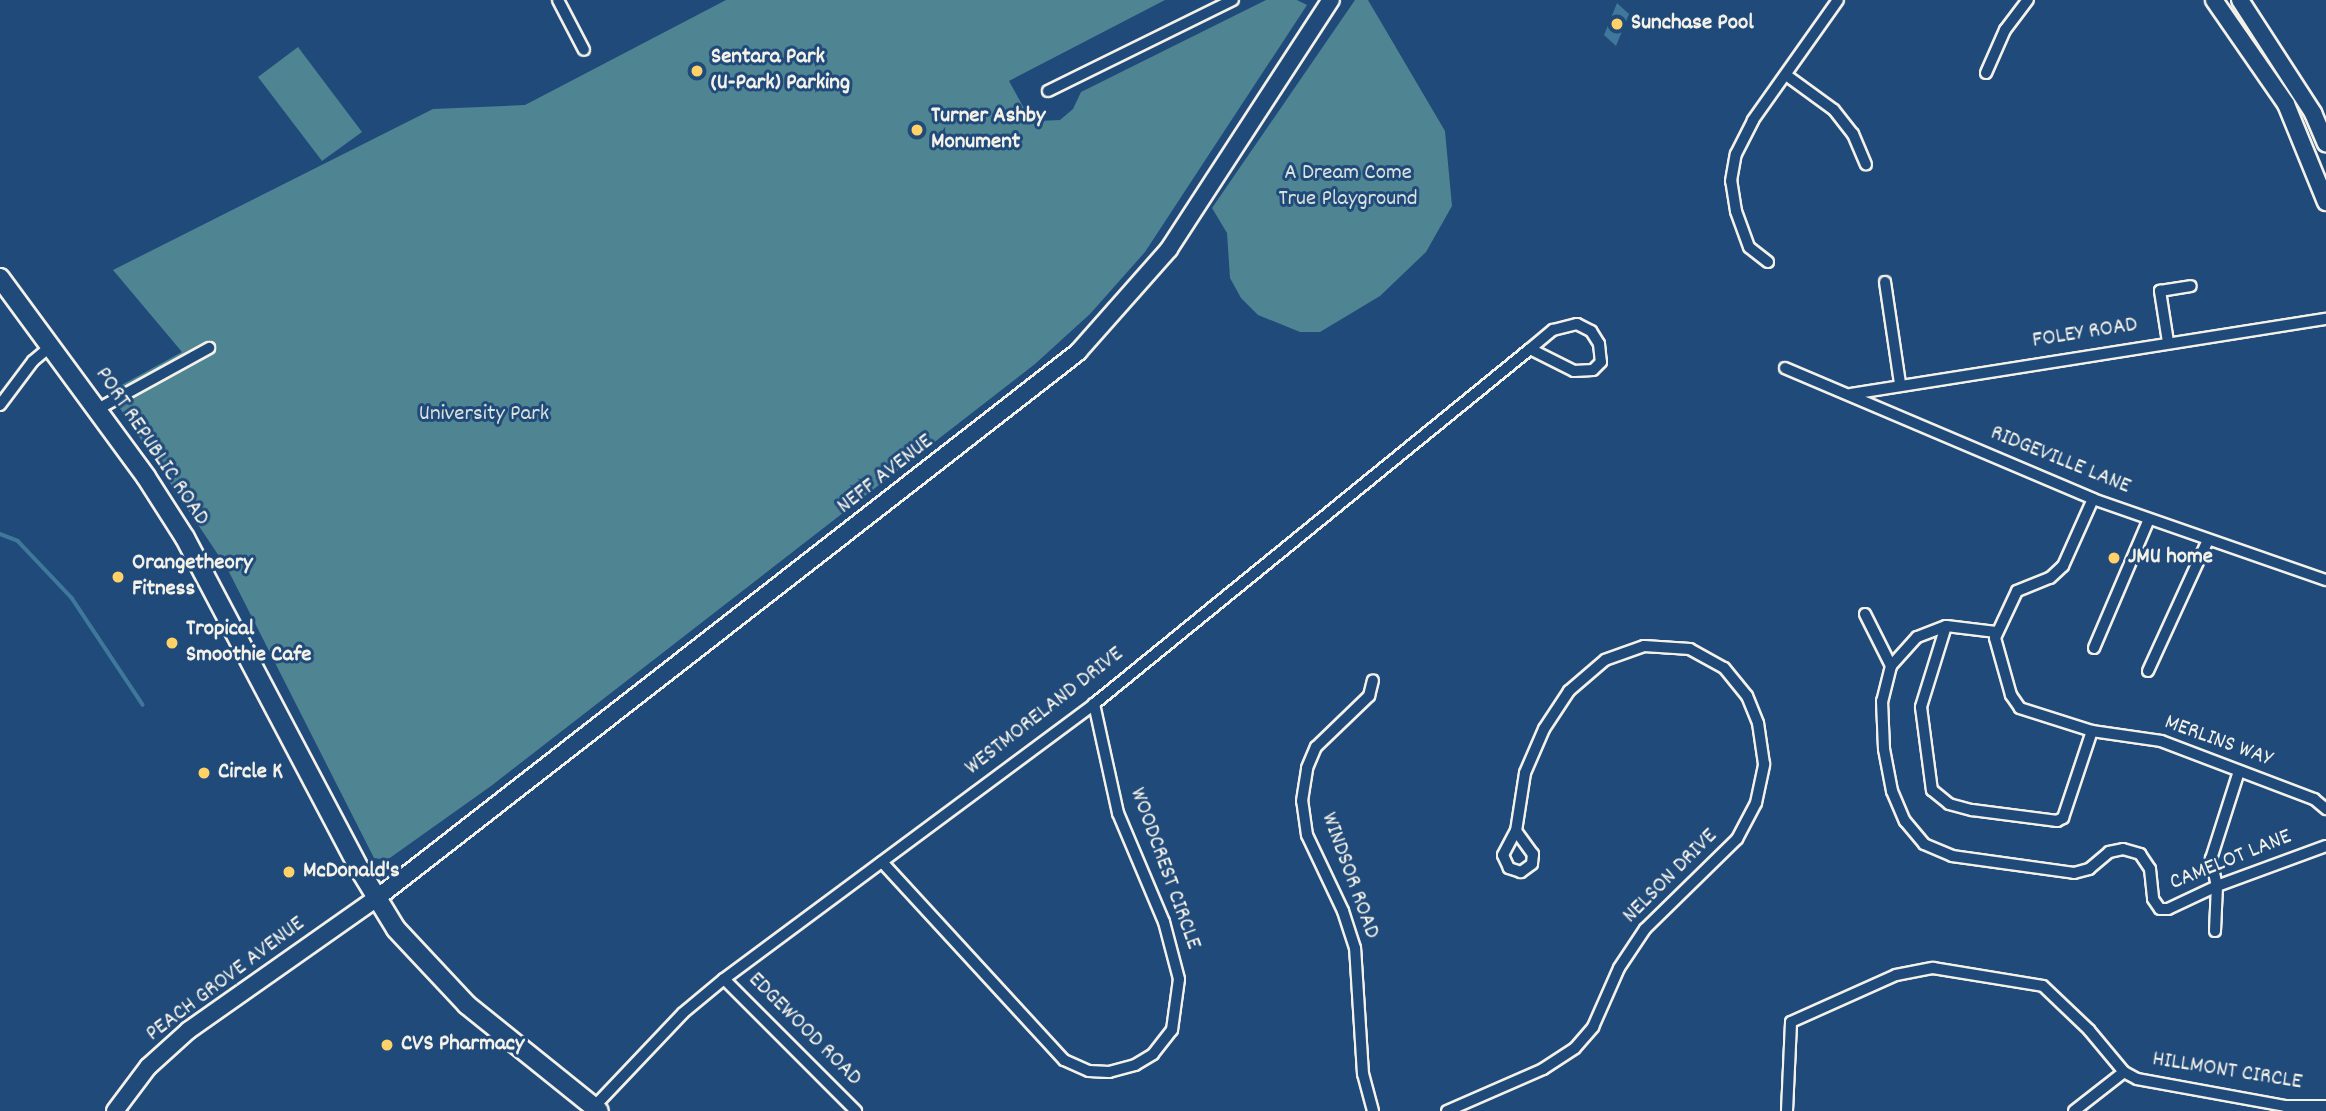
<!DOCTYPE html>
<style>
body{margin:0}
#map{position:relative;width:2326px;height:1111px;overflow:hidden;background:#1f4a7a;font-family:Dekko,sans-serif}
div>[style]{position:absolute}
.green>*{inset:0;background:#4f8492}
.water>*{inset:0;background:#3f789a}
.stream>*{height:3.5px;margin:-1.75px;padding:0 1.75px;transform-origin:1.75px;border-radius:1.75px;background:#3f789a}
.roads{filter:drop-shadow(2px 0 #f4f1e8) drop-shadow(-2px 0 #f4f1e8) drop-shadow(0 2px #f4f1e8) drop-shadow(0 -2px #f4f1e8)}
.street>*{height:10px;margin:-5px;padding:0 5px;transform-origin:5px;border-radius:5px;background:#1f4a7a}
.secondary>*{height:16px;margin:-8px;padding:0 8px;transform-origin:8px;border-radius:8px;background:#1f4a7a}
.primary>*{height:18px;margin:-9px;padding:0 9px;transform-origin:9px;border-radius:9px;background:#1f4a7a}
.dots>*{width:19px;height:19px;translate:-50% -50%;box-sizing:border-box;border:4px solid #1f4a7a;border-radius:50%}
span{translate:-50% -50%;white-space:nowrap;text-align:center;line-height:1.15;-webkit-text-stroke:6px #1f4a7a;paint-order:stroke}
.poi-label{font-size:23px;color:#f4f1e8;font-weight:700}
.left{translate:0 -50%;text-align:left}
.park-label{font-size:23px;color:#dbe1db}
.street-label{font-size:23px;color:#f4f1e8}
</style>
<div id="map">
<div class="green">
<div style="clip-path:polygon(726px 0,1165px 0,1009px 81px,1025px 110px,1038px 121px,1060px 120px,1073px 109px,1081px 92px,1266px 0,1297px 0,1307px 5px,1145px 252px,1090px 314px,1035px 364px,491px 786px,387px 860px,374px 858px,227px 568px,109px 392px,182px 352px,113px 270px,433px 109px,525px 105px)"></div>
<div style="clip-path:polygon(1355px 0,1368px 0,1445px 131px,1452px 206px,1426px 252px,1380px 296px,1320px 332px,1300px 332px,1258px 315px,1241px 298px,1230px 278px,1227px 233px,1212px 208px)"></div>
<div style="clip-path:polygon(298px 47px,362px 132px,322px 161px,258px 77px)"></div>
</div>
<div class="water">
<div style="clip-path:polygon(1617px 3px,1629px 14px,1616px 46px,1604px 35px)"></div>
</div>
<div class="stream">
<div style="left:0;top:534px;width:19px;rotate:21deg"></div>
<div style="left:18px;top:541px;width:79px;rotate:46.5deg"></div>
<div style="left:72px;top:598px;width:128px;rotate:56.4deg"></div>
</div>
<div class="roads">
<div class="street">
<div style="left:558px;top:0;width:56px;rotate:62.5deg"></div>
<div style="left:1986px;top:73px;width:47px;rotate:-66.2deg"></div>
<div style="left:2005px;top:30px;width:38px;rotate:-53deg"></div>
<div style="left:1786px;top:75px;width:59px;rotate:36.1deg"></div>
<div style="left:1834px;top:110px;width:31px;rotate:52deg"></div>
<div style="left:1853px;top:134px;width:33px;rotate:67deg"></div>
<div style="left:1048px;top:91px;width:206px;rotate:-26.2deg"></div>
<div style="left:1768px;top:262px;width:24px;rotate:-142deg"></div>
<div style="left:1749px;top:247px;width:38px;rotate:-110deg"></div>
<div style="left:1736px;top:211px;width:30px;rotate:-99deg"></div>
<div style="left:1731px;top:181px;width:27px;rotate:-80deg"></div>
<div style="left:1736px;top:154px;width:38px;rotate:-63deg"></div>
<div style="left:1753px;top:120px;width:147px;rotate:-54.7deg"></div>
<div style="left:1885px;top:282px;width:102px;rotate:81.6deg"></div>
<div style="left:1577px;top:324px;width:16px;rotate:27deg"></div>
<div style="left:1591px;top:331px;width:15px;rotate:58deg"></div>
<div style="left:1599px;top:344px;width:18px;rotate:84deg"></div>
<div style="left:1601px;top:362px;width:11px;rotate:135deg"></div>
<div style="left:1593px;top:370px;width:19px;rotate:177deg"></div>
<div style="left:1574px;top:371px;width:49px;rotate:-153.4deg"></div>
<div style="left:1530px;top:349px;width:30px;rotate:-40deg"></div>
<div style="left:1553px;top:330px;width:25px;rotate:-14deg"></div>
<div style="left:2168px;top:342px;width:52px;rotate:-98.9deg"></div>
<div style="left:2160px;top:291px;width:31px;rotate:-9deg"></div>
<div style="left:1785px;top:368px;width:335px;rotate:23deg"></div>
<div style="left:2093px;top:499px;width:247px;rotate:19.2deg"></div>
<div style="left:1851px;top:394px;width:481px;rotate:-9deg"></div>
<div style="left:0;top:405px;width:55px;rotate:-53.1deg"></div>
<div style="left:33px;top:361px;width:23px;rotate:-40deg"></div>
<div style="left:98px;top:409px;width:127px;rotate:-28.8deg"></div>
<div style="left:1865px;top:614px;width:58px;rotate:63.4deg"></div>
<div style="left:1946px;top:626px;width:85px;rotate:107.2deg"></div>
<div style="left:1921px;top:707px;width:84px;rotate:82.5deg"></div>
<div style="left:1932px;top:790px;width:22px;rotate:39deg"></div>
<div style="left:1949px;top:804px;width:24px;rotate:15deg"></div>
<div style="left:1972px;top:810px;width:86px;rotate:7.4deg"></div>
<div style="left:2057px;top:821px;width:7px;rotate:-27deg"></div>
<div style="left:2063px;top:818px;width:92px;rotate:-71.6deg"></div>
<div style="left:2092px;top:731px;width:76px;rotate:-162.3deg"></div>
<div style="left:2020px;top:708px;width:16px;rotate:-125deg"></div>
<div style="left:2011px;top:695px;width:59px;rotate:-105.7deg"></div>
<div style="left:1995px;top:638px;width:52px;rotate:-64.9deg"></div>
<div style="left:2017px;top:591px;width:35px;rotate:-22deg"></div>
<div style="left:2050px;top:578px;width:18px;rotate:-43deg"></div>
<div style="left:2063px;top:566px;width:73px;rotate:-65.9deg"></div>
<div style="left:1996px;top:632px;width:50px;rotate:-173.2deg"></div>
<div style="left:1946px;top:626px;width:31px;rotate:159deg"></div>
<div style="left:1917px;top:637px;width:39px;rotate:132deg"></div>
<div style="left:1891px;top:666px;width:36px;rotate:104deg"></div>
<div style="left:1882px;top:701px;width:48px;rotate:87.6deg"></div>
<div style="left:1884px;top:749px;width:43px;rotate:79.2deg"></div>
<div style="left:1892px;top:791px;width:33px;rotate:67deg"></div>
<div style="left:1905px;top:821px;width:30px;rotate:50deg"></div>
<div style="left:1924px;top:844px;width:30px;rotate:23deg"></div>
<div style="left:1952px;top:856px;width:123px;rotate:7.9deg"></div>
<div style="left:2074px;top:873px;width:16px;rotate:-15deg"></div>
<div style="left:2089px;top:869px;width:26px;rotate:-40deg"></div>
<div style="left:2109px;top:852px;width:14px;rotate:-12deg"></div>
<div style="left:2123px;top:849px;width:18px;rotate:16deg"></div>
<div style="left:2140px;top:854px;width:18px;rotate:56deg"></div>
<div style="left:2150px;top:869px;width:30px;rotate:84deg"></div>
<div style="left:2153px;top:899px;width:12px;rotate:55deg"></div>
<div style="left:2160px;top:909px;width:8px"></div>
<div style="left:2168px;top:909px;width:54px;rotate:-25.1deg"></div>
<div style="left:2217px;top:886px;width:116px;rotate:-20.2deg"></div>
<div style="left:2094px;top:648px;width:140px;rotate:-66.9deg"></div>
<div style="left:2148px;top:671px;width:144px;rotate:-65.4deg"></div>
<div style="left:2092px;top:731px;width:70px;rotate:8.2deg"></div>
<div style="left:2161px;top:741px;width:164px;rotate:20.8deg"></div>
<div style="left:2314px;top:799px;width:16px;rotate:40deg"></div>
<div style="left:1516px;top:831px;width:29px;rotate:54deg"></div>
<div style="left:1533px;top:854px;width:10px;rotate:96deg"></div>
<div style="left:1532px;top:864px;width:14px;rotate:144deg"></div>
<div style="left:1521px;top:872px;width:13px;rotate:-162deg"></div>
<div style="left:1509px;top:868px;width:14px;rotate:-115deg"></div>
<div style="left:1503px;top:855px;width:27px;rotate:-62deg"></div>
<div style="left:882px;top:862px;width:269px;rotate:47.4deg"></div>
<div style="left:1064px;top:1060px;width:27px;rotate:24deg"></div>
<div style="left:1089px;top:1071px;width:20px;rotate:3deg"></div>
<div style="left:1109px;top:1072px;width:27px;rotate:-15deg"></div>
<div style="left:1135px;top:1065px;width:21px;rotate:-31deg"></div>
<div style="left:1153px;top:1054px;width:31px;rotate:-52deg"></div>
<div style="left:1172px;top:1030px;width:51px;rotate:-82.2deg"></div>
<div style="left:1179px;top:979px;width:59px;rotate:-104.7deg"></div>
<div style="left:1164px;top:922px;width:118px;rotate:-112.9deg"></div>
<div style="left:1118px;top:813px;width:112px;rotate:-102.4deg"></div>
<div style="left:2215px;top:931px;width:45px;rotate:-87.5deg"></div>
<div style="left:2217px;top:886px;width:28px;rotate:-103deg"></div>
<div style="left:2211px;top:859px;width:92px;rotate:-72.3deg"></div>
<div style="left:724px;top:979px;width:187px;rotate:45deg"></div>
<div style="left:592px;top:1109px;width:132px;rotate:-46.5deg"></div>
<div style="left:683px;top:1013px;width:53px;rotate:-39.7deg"></div>
<div style="left:724px;top:979px;width:461px;rotate:-36.6deg"></div>
<div style="left:1094px;top:704px;width:562px;rotate:-39.15deg"></div>
<div style="left:1373px;top:1111px;width:38px;rotate:-105deg"></div>
<div style="left:1363px;top:1074px;width:126px;rotate:-93.6deg"></div>
<div style="left:1355px;top:948px;width:39px;rotate:-108deg"></div>
<div style="left:1343px;top:911px;width:84px;rotate:-115.3deg"></div>
<div style="left:1307px;top:835px;width:34px;rotate:-98deg"></div>
<div style="left:1302px;top:801px;width:33px;rotate:-81deg"></div>
<div style="left:1307px;top:768px;width:23px;rotate:-67deg"></div>
<div style="left:1316px;top:747px;width:74px;rotate:-43.9deg"></div>
<div style="left:1369px;top:696px;width:16px;rotate:-76deg"></div>
<div style="left:1447px;top:1111px;width:105px;rotate:-23.6deg"></div>
<div style="left:1543px;top:1069px;width:38px;rotate:-33deg"></div>
<div style="left:1575px;top:1048px;width:28px;rotate:-49deg"></div>
<div style="left:1593px;top:1027px;width:64px;rotate:-66.2deg"></div>
<div style="left:1619px;top:968px;width:47px;rotate:-56.3deg"></div>
<div style="left:1645px;top:929px;width:129px;rotate:-44.4deg"></div>
<div style="left:1737px;top:839px;width:41px;rotate:-62.2deg"></div>
<div style="left:1756px;top:803px;width:40px;rotate:-78deg"></div>
<div style="left:1764px;top:764px;width:41px;rotate:-98.3deg"></div>
<div style="left:1758px;top:723px;width:29px;rotate:-112deg"></div>
<div style="left:1747px;top:696px;width:36px;rotate:-129deg"></div>
<div style="left:1724px;top:668px;width:39px;rotate:-151deg"></div>
<div style="left:1690px;top:649px;width:46px;rotate:-176.3deg"></div>
<div style="left:1644px;top:646px;width:41px;rotate:160.3deg"></div>
<div style="left:1605px;top:660px;width:48px;rotate:139.3deg"></div>
<div style="left:1569px;top:691px;width:45px;rotate:123.3deg"></div>
<div style="left:1544px;top:729px;width:48px;rotate:113.4deg"></div>
<div style="left:1525px;top:773px;width:59px;rotate:98.8deg"></div>
<div style="left:1787px;top:1111px;width:89px;rotate:-87.4deg"></div>
<div style="left:1791px;top:1022px;width:115px;rotate:-24.1deg"></div>
<div style="left:1896px;top:975px;width:38px;rotate:-11deg"></div>
<div style="left:1933px;top:968px;width:111px;rotate:9.3deg"></div>
<div style="left:2043px;top:986px;width:64px;rotate:43.7deg"></div>
<div style="left:2089px;top:1030px;width:55px;rotate:50.2deg"></div>
<div style="left:2124px;top:1072px;width:15px;rotate:28deg"></div>
<div style="left:2137px;top:1079px;width:150px;rotate:10.3deg"></div>
<div style="left:2285px;top:1106px;width:41px"></div>
<div style="left:2074px;top:1111px;width:63px;rotate:-38deg"></div>
</div>
<div class="secondary">
<div style="left:2214px;top:0;width:126px;rotate:55.3deg"></div>
<div style="left:2286px;top:104px;width:106px;rotate:67.8deg"></div>
<div style="left:2240px;top:0;width:135px;rotate:57.1deg"></div>
<div style="left:2313px;top:113px;width:33px;rotate:67deg"></div>
<div style="left:115px;top:1111px;width:55px;rotate:-53.1deg"></div>
<div style="left:148px;top:1067px;width:55px;rotate:-42.1deg"></div>
<div style="left:189px;top:1030px;width:230px;rotate:-35.1deg"></div>
<div style="left:377px;top:898px;width:889px;rotate:-37.91deg"></div>
<div style="left:1078px;top:352px;width:137px;rotate:-48.5deg"></div>
<div style="left:1169px;top:249px;width:297px;rotate:-57deg"></div>
</div>
<div class="primary">
<div style="left:0;top:278px;width:247px;rotate:53.7deg"></div>
<div style="left:146px;top:477px;width:72px;rotate:57.4deg"></div>
<div style="left:185px;top:538px;width:375px;rotate:62.2deg"></div>
<div style="left:360px;top:870px;width:69px;rotate:58.6deg"></div>
<div style="left:396px;top:929px;width:104px;rotate:46.9deg"></div>
<div style="left:467px;top:1005px;width:169px;rotate:38.8deg"></div>
</div>
</div>
<div class="dots">
<div style="left:1617px;top:24px;background:#ffd166"></div>
<div style="left:697px;top:71px;background:#ffd166"></div>
<div style="left:917px;top:130px;background:#ffd166"></div>
<div style="left:2114px;top:558px;background:#ffd166"></div>
<div style="left:118px;top:577px;background:#ffd166"></div>
<div style="left:172px;top:643px;background:#ffd166"></div>
<div style="left:204px;top:773px;background:#ffd166"></div>
<div style="left:289px;top:872px;background:#ffd166"></div>
<div style="left:387px;top:1045px;background:#ffd166"></div>
</div>
<div class="poi-label">
<span class="left" style="left:1631px;top:24px">Sunchase Pool</span>
<span class="left" style="left:711px;top:71px">Sentara Park<br>(U-Park) Parking</span>
<span class="left" style="left:931px;top:130px">Turner Ashby<br>Monument</span>
<span class="left" style="left:2128px;top:558px">JMU home</span>
<span class="left" style="left:132px;top:577px">Orangetheory<br>Fitness</span>
<span class="left" style="left:186px;top:643px">Tropical<br>Smoothie Cafe</span>
<span class="left" style="left:218px;top:773px">Circle K</span>
<span class="left" style="left:303px;top:872px">McDonald's</span>
<span class="left" style="left:401px;top:1045px">CVS Pharmacy</span>
</div>
<div class="park-label">
<span style="left:1348px;top:187px">A Dream Come<br>True Playground</span>
<span style="left:484px;top:415px">University Park</span>
</div>
<div class="street-label">
<span style="left:2085px;top:334px;rotate:-9deg">FOLEY ROAD</span>
<span style="left:151px;top:447px;rotate:56deg">PORT REPUBLIC ROAD</span>
<span style="left:2060px;top:461px;rotate:22deg">RIDGEVILLE LANE</span>
<span style="left:886px;top:475px;rotate:-38deg">NEFF AVENUE</span>
<span style="left:1045px;top:712px;rotate:-38deg">WESTMORELAND DRIVE</span>
<span style="left:2218px;top:742px;rotate:20deg">MERLINS WAY</span>
<span style="left:2231px;top:861px;rotate:-22deg">CAMELOT LANE</span>
<span style="left:1164px;top:869px;rotate:70deg">WOODCREST CIRCLE</span>
<span style="left:1349px;top:876px;rotate:70deg">WINDSOR ROAD</span>
<span style="left:1671px;top:877px;rotate:-45deg">NELSON DRIVE</span>
<span style="left:226px;top:980px;rotate:-37deg">PEACH GROVE AVENUE</span>
<span style="left:804px;top:1030px;rotate:45deg">EDGEWOOD ROAD</span>
<span style="left:2227px;top:1072px;rotate:9deg">HILLMONT CIRCLE</span>
</div>
</div>
